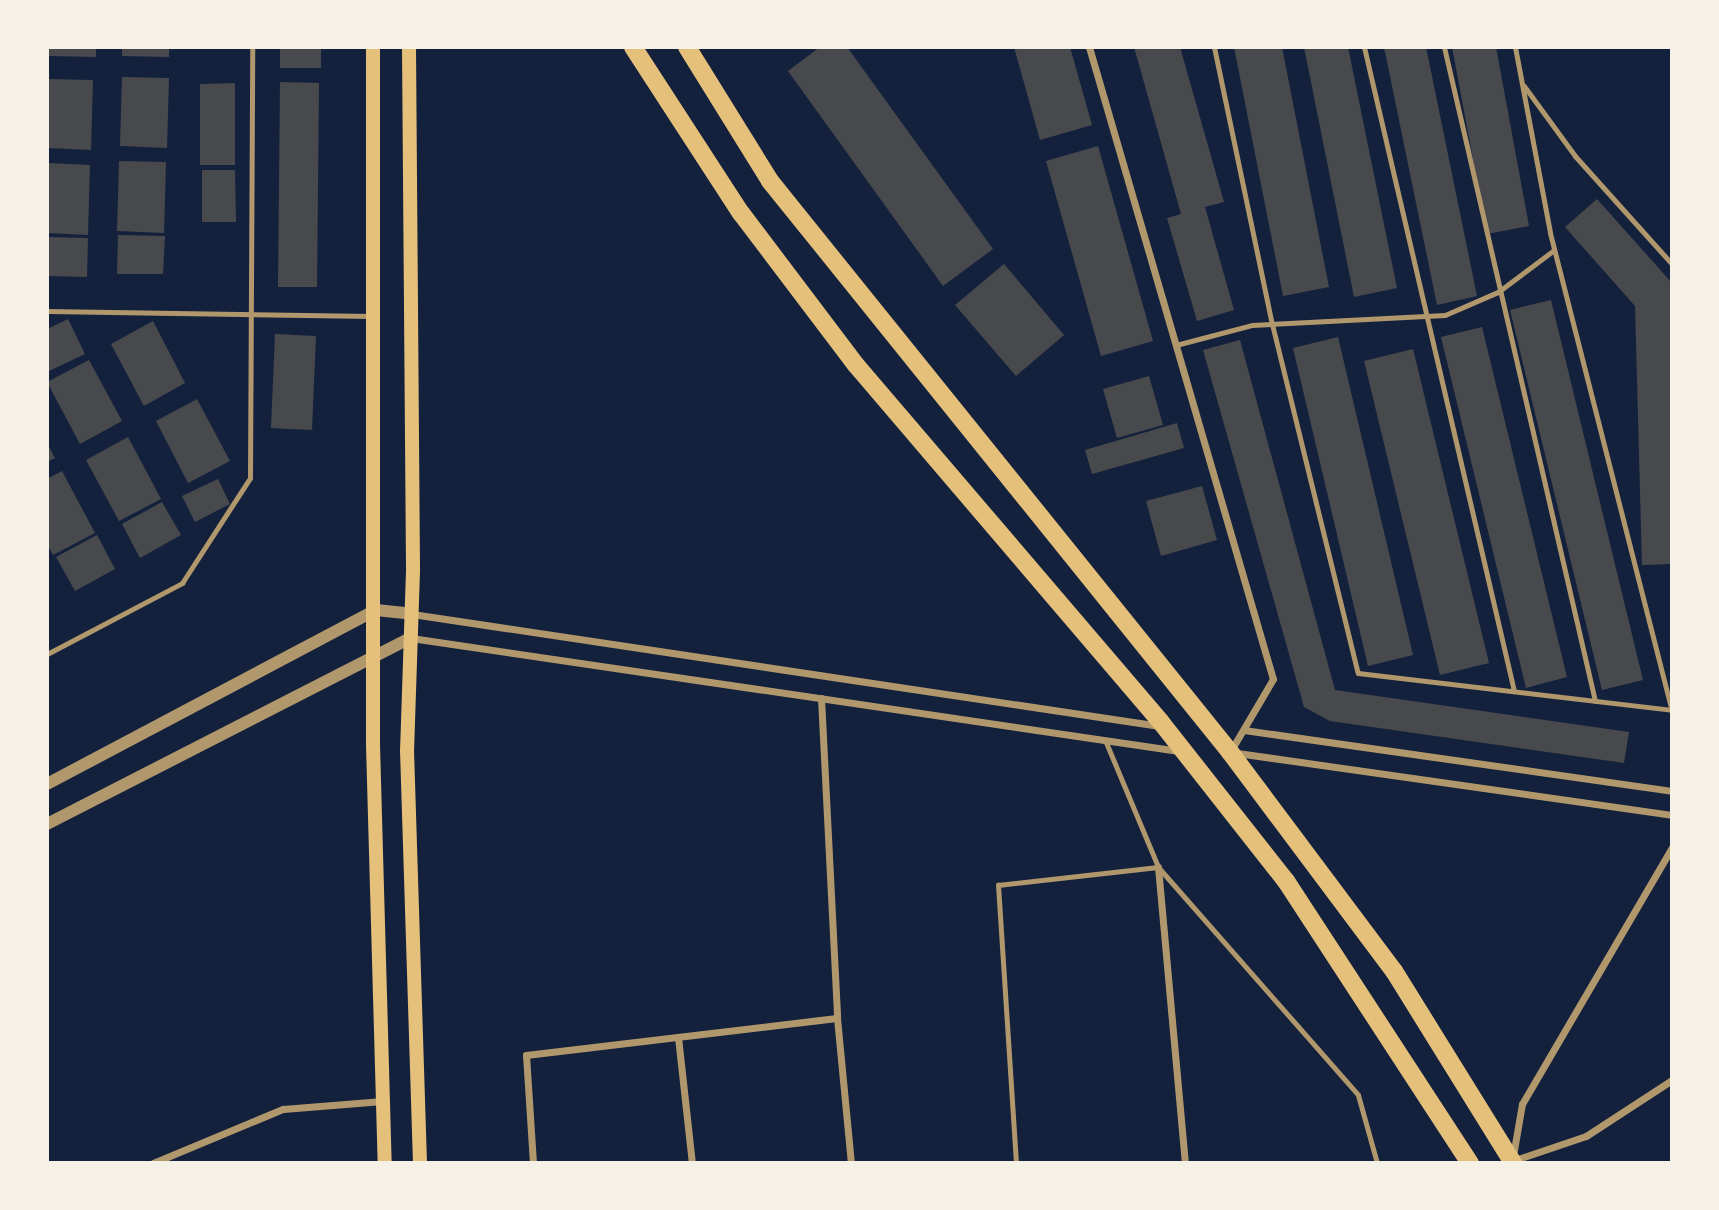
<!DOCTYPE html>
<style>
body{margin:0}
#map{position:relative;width:1719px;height:1210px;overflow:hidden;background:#14213d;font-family:"Source Sans 3",sans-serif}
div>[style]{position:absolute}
.building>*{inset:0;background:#48494c}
.service>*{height:5px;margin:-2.5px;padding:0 2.5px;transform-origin:2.5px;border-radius:2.5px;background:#b1986c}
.minor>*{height:7px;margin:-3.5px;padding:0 3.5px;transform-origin:3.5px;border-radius:3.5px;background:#b1986c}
.tertiary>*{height:12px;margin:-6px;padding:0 6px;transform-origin:6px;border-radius:6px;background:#b1986c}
.secondary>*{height:14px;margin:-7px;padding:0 7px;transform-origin:7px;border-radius:7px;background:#e5c07b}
.primary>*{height:18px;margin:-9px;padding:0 9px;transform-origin:9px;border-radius:9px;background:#e5c07b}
span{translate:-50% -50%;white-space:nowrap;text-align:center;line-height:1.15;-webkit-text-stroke:7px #f6f1e7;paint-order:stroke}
.frame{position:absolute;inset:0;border:49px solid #f6f1e7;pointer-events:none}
</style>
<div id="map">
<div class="building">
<div style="clip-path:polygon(49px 47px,96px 47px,96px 57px,49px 56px)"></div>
<div style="clip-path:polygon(122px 47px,169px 47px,169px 57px,122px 56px)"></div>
<div style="clip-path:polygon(280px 47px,321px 47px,321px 68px,280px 68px)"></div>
<div style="clip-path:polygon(820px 47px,847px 47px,993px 249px,943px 286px,788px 71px)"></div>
<div style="clip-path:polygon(1014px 47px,1070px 47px,1092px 125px,1040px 140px)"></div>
<div style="clip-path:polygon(1134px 47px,1180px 47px,1224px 202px,1205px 207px,1234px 310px,1197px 321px,1167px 218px,1181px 214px)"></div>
<div style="clip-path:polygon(1234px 47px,1282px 47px,1329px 287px,1283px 296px)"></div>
<div style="clip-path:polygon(1304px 47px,1348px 47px,1397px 288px,1354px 297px)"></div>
<div style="clip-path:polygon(1384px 47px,1426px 47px,1477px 296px,1437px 305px)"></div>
<div style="clip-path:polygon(1452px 47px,1496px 47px,1529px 226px,1487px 234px)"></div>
<div style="clip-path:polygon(122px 77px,169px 78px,167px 148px,120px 146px)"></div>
<div style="clip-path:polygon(47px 79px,93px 80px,91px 150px,47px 148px)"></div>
<div style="clip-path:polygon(280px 82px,319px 83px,317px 287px,278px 287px)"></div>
<div style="clip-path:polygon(235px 83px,235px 165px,200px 165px,200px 84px)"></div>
<div style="clip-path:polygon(1098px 146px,1153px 341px,1101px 356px,1046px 161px)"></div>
<div style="clip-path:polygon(119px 161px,166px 162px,164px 233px,117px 231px)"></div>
<div style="clip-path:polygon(47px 163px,90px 165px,88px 235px,47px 233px)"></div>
<div style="clip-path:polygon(202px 170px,235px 170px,236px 222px,202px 222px)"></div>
<div style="clip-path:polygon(1597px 199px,1672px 283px,1672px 564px,1642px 565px,1635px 306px,1565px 227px)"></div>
<div style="clip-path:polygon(118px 235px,165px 236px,163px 274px,117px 274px)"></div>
<div style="clip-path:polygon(47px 237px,88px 238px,87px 277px,47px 276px)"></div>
<div style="clip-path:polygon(1004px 264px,1064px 335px,1016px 376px,955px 305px)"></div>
<div style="clip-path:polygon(1551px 300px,1643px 680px,1602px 690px,1510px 310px)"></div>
<div style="clip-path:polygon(68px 319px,85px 354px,47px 372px,47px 329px)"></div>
<div style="clip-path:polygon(153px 321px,185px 383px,144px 406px,111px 344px)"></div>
<div style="clip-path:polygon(1482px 327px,1567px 677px,1526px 688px,1441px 337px)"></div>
<div style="clip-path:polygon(275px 334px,316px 336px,312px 430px,271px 428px)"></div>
<div style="clip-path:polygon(1338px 337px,1413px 655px,1368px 666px,1293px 348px)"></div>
<div style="clip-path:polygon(1240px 340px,1335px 690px,1629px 732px,1624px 763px,1330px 721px,1304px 707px,1203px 350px)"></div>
<div style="clip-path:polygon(1413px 349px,1489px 663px,1440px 675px,1364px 361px)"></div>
<div style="clip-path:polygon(89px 360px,122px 421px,80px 444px,47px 382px)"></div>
<div style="clip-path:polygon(1149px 376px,1163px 425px,1117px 438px,1103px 389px)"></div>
<div style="clip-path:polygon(197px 399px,230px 461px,188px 483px,156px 421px)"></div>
<div style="clip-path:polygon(1177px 423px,1184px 448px,1092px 474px,1085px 450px)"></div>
<div style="clip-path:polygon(128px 437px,161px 499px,119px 521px,86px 460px)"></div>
<div style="clip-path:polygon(47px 443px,55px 458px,47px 462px)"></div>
<div style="clip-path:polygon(62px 471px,95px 533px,53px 555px,47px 544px,47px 479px)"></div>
<div style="clip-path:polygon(218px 479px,230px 504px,195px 522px,182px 496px)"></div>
<div style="clip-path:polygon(1202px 486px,1217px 540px,1161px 556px,1146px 501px)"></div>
<div style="clip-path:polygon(162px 502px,181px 535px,140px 558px,122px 524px)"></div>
<div style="clip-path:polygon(97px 535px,115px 569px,75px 591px,56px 557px)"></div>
</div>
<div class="service">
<div style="left:1214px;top:47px;width:283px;rotate:78.2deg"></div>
<div style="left:1272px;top:324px;width:359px;rotate:76.2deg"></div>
<div style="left:1358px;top:673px;width:316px;rotate:6.7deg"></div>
<div style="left:1364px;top:47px;width:661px;rotate:76.89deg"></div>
<div style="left:1444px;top:47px;width:671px;rotate:77deg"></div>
<div style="left:1515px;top:47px;width:189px;rotate:79.3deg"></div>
<div style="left:1550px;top:233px;width:492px;rotate:75.7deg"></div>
<div style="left:1524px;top:86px;width:87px;rotate:53.9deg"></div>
<div style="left:1575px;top:156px;width:145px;rotate:48.1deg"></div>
<div style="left:47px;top:311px;width:325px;rotate:0.9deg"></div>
<div style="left:1176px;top:345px;width:79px;rotate:-14.7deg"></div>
<div style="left:1252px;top:325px;width:193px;rotate:-3deg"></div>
<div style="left:1445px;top:315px;width:58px;rotate:-23.5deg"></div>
<div style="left:1498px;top:292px;width:70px;rotate:-36.9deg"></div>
<div style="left:47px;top:654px;width:153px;rotate:-27.7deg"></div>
<div style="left:182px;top:583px;width:125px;rotate:-57.1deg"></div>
<div style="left:250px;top:478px;width:431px;rotate:-89.7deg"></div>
<div style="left:1105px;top:740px;width:138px;rotate:67.3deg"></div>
<div style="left:1016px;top:1163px;width:279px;rotate:-93.7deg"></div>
<div style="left:998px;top:885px;width:161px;rotate:-6.4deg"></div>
<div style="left:1158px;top:867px;width:303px;rotate:48.7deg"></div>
<div style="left:1358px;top:1095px;width:71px;rotate:74.4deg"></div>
</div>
<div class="minor">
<div style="left:1089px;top:47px;width:658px;rotate:73.77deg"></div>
<div style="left:1273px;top:679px;width:85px;rotate:120.5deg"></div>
<div style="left:1230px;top:752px;width:446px;rotate:8.1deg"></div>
<div style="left:412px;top:614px;width:756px;rotate:8.52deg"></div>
<div style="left:411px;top:638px;width:776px;rotate:8.37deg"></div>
<div style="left:821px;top:698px;width:320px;rotate:87.1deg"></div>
<div style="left:837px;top:1018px;width:146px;rotate:84.5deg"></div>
<div style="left:1244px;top:730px;width:432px;rotate:8.1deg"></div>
<div style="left:1158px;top:867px;width:297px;rotate:84.8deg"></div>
<div style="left:678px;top:1037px;width:127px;rotate:83.7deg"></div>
<div style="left:1513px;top:1156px;width:53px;rotate:-80.2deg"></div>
<div style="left:1522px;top:1104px;width:298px;rotate:-59.7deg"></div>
<div style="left:1512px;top:1161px;width:78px;rotate:-18.7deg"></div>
<div style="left:1586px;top:1136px;width:103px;rotate:-33.1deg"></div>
<div style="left:153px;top:1163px;width:141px;rotate:-22.6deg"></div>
<div style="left:283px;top:1109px;width:100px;rotate:-4.6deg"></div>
<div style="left:533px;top:1163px;width:108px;rotate:-93.7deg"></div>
<div style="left:526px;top:1055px;width:313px;rotate:-6.8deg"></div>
</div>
<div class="tertiary">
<div style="left:47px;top:784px;width:372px;rotate:-27.9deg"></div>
<div style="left:376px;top:610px;width:36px;rotate:6deg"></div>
<div style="left:47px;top:824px;width:409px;rotate:-27.1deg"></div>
</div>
<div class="secondary">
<div style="left:373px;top:47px;width:698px;rotate:90deg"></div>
<div style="left:373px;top:745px;width:418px;rotate:88.4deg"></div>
<div style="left:409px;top:47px;width:524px;rotate:89.56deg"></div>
<div style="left:413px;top:571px;width:179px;rotate:91.9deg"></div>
<div style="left:407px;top:750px;width:413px;rotate:88.2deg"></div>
</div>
<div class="primary">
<div style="left:633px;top:47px;width:198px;rotate:57deg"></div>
<div style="left:741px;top:213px;width:191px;rotate:52.9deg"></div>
<div style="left:856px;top:365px;width:468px;rotate:49.5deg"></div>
<div style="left:1160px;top:721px;width:204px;rotate:51.8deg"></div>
<div style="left:1286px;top:881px;width:337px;rotate:56.9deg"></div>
<div style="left:687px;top:47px;width:158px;rotate:58.2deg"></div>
<div style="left:770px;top:181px;width:733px;rotate:51.14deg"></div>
<div style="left:1230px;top:752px;width:274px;rotate:53.2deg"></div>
<div style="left:1394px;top:971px;width:226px;rotate:58.2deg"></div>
</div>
<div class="frame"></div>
</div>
